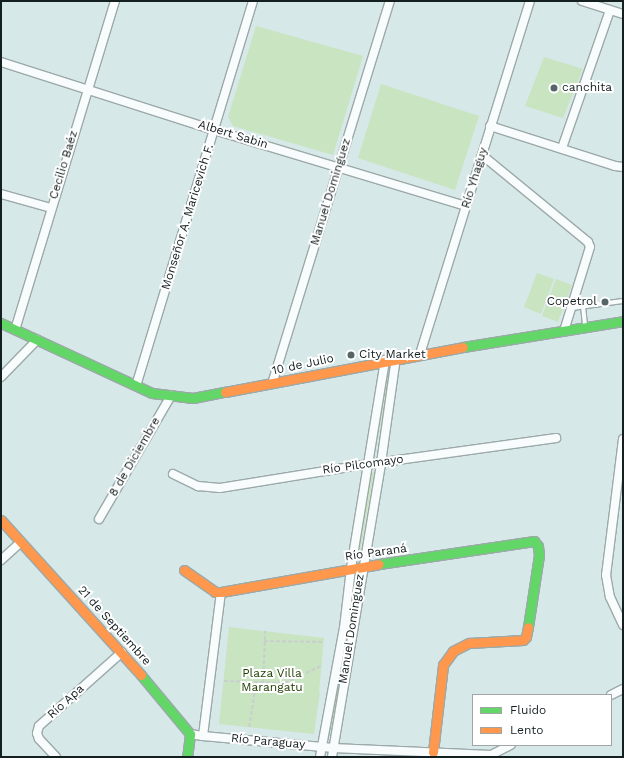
<!DOCTYPE html>
<meta charset="utf-8">
<style>
body{margin:0}
#map{position:relative;width:624px;height:758px;overflow:hidden;background:#d7e8e8;font-family:"Work Sans",sans-serif}
div>[style]{position:absolute}
.green>*{inset:0;background:#c8e4c0}
.path>*{height:1.5px;margin-top:-0.75px;transform-origin:0;background:repeating-linear-gradient(90deg,#c9cece 0 4px,transparent 0 6px)}
.roads{filter:drop-shadow(1px 0 #9ca9a9) drop-shadow(-1px 0 #9ca9a9) drop-shadow(0 1px #9ca9a9) drop-shadow(0 -1px #9ca9a9)}
.lane>*{height:4px;margin:-2px;padding:0 2px;transform-origin:2px;border-radius:2px;background:#f9fcfc}
.street>*{height:8px;margin:-4px;padding:0 4px;transform-origin:4px;border-radius:4px;background:#f9fcfc}
.fast>*{height:9px;margin:-4.5px;padding:0 4.5px;transform-origin:4.5px;border-radius:4.5px;background:#63d668}
.slow>*{height:9px;margin:-4.5px;padding:0 4.5px;transform-origin:4.5px;border-radius:4.5px;background:#ff974d}
.dots>*{width:11px;height:11px;translate:-50% -50%;box-sizing:border-box;border:2px solid #fff;border-radius:50%}
span{translate:-50% -50%;white-space:nowrap;text-align:center;line-height:1.15;-webkit-text-stroke:4px #fff;paint-order:stroke}
.poi-label{font-size:12px;color:#141f20}
.left{translate:0 -50%;text-align:left}
.right{translate:-100% -50%;text-align:right}
.street-label{font-size:12px;color:#141f20}
.park-label{font-size:12px;color:#1f3d00}
.frame{position:absolute;inset:0;border:2px solid #141f20;pointer-events:none}
.legend{position:absolute;left:472px;top:694px;width:140px;height:52px;box-sizing:border-box;background:#fff;border:1px solid #a1a5a6;margin:0;padding:5px 7px;list-style:none;font-size:12px;color:#141f20}
.legend li{display:flex;align-items:center;gap:8px;height:20px}
.legend b{width:20px;border:1px solid #a1a5a6}
</style>
<div id="map">
<div class="green">
<div style="clip-path:polygon(256px 26px,363px 56px,333px 155px,233px 126px,228px 117px)"></div>
<div style="clip-path:polygon(544px 57px,583px 69px,563px 118px,525px 106px)"></div>
<div style="clip-path:polygon(381px 84px,479px 116px,455px 190px,358px 158px)"></div>
<div style="clip-path:polygon(537px 273px,554px 279px,541px 314px,524px 307px)"></div>
<div style="clip-path:polygon(556px 279px,572px 285px,558px 322px,542px 316px)"></div>
<div style="clip-path:polygon(388px 371px,390px 372px,376px 453px,376px 452px)"></div>
<div style="clip-path:polygon(372px 472px,374px 473px,359px 559px,358px 558px)"></div>
<div style="clip-path:polygon(356px 578px,331px 736px,329px 736px,354px 579px)"></div>
<div style="clip-path:polygon(229px 627px,324px 638px,319px 692px,320px 692px,314px 734px,219px 724px)"></div>
</div>
<div class="path">
<div style="left:264px;top:641px;width:60px;rotate:1deg"></div>
<div style="left:224px;top:681px;width:60px;rotate:1.9deg"></div>
<div style="left:284px;top:683px;width:41px;rotate:-24.7deg"></div>
<div style="left:263px;top:682px;width:51px;rotate:-87.8deg"></div>
<div style="left:249px;top:727px;width:46px;rotate:-81.2deg"></div>
</div>
<div class="roads">
<div class="lane">
<div style="left:583px;top:306px;width:20px;rotate:84deg"></div>
<div style="left:572px;top:308px;width:51px;rotate:-7.8deg"></div>
</div>
<div class="street">
<div style="left:582px;top:1px;width:43px;rotate:17.6deg"></div>
<div style="left:1px;top:62px;width:224px;rotate:17.7deg"></div>
<div style="left:214px;top:130px;width:263px;rotate:16.8deg"></div>
<div style="left:490px;top:126px;width:131px;rotate:17.7deg"></div>
<div style="left:615px;top:166px;width:8px;rotate:7deg"></div>
<div style="left:562px;top:148px;width:146px;rotate:-70.8deg"></div>
<div style="left:482px;top:155px;width:137px;rotate:39.4deg"></div>
<div style="left:588px;top:242px;width:5px;rotate:68deg"></div>
<div style="left:590px;top:247px;width:88px;rotate:107.2deg"></div>
<div style="left:1px;top:194px;width:52px;rotate:15.6deg"></div>
<div style="left:15px;top:330px;width:344px;rotate:-73.1deg"></div>
<div style="left:420px;top:354px;width:370px;rotate:-72.7deg"></div>
<div style="left:1px;top:377px;width:52px;rotate:-45.8deg"></div>
<div style="left:272px;top:384px;width:401px;rotate:-72.9deg"></div>
<div style="left:136px;top:386px;width:402px;rotate:-73.1deg"></div>
<div style="left:623px;top:439px;width:137px;rotate:97.1deg"></div>
<div style="left:606px;top:575px;width:22px;rotate:80deg"></div>
<div style="left:610px;top:597px;width:31px;rotate:65deg"></div>
<div style="left:173px;top:474px;width:28px;rotate:26deg"></div>
<div style="left:198px;top:486px;width:22px;rotate:5deg"></div>
<div style="left:220px;top:488px;width:151px;rotate:-9.2deg"></div>
<div style="left:369px;top:464px;width:189px;rotate:-7.9deg"></div>
<div style="left:99px;top:519px;width:143px;rotate:-59.7deg"></div>
<div style="left:1px;top:560px;width:27px;rotate:-42deg"></div>
<div style="left:611px;top:695px;width:13px;rotate:-27deg"></div>
<div style="left:190px;top:734px;width:13px;rotate:9deg"></div>
<div style="left:203px;top:736px;width:131px;rotate:5.3deg"></div>
<div style="left:333px;top:748px;width:158px;rotate:2.5deg"></div>
<div style="left:491px;top:755px;width:22px;rotate:-27deg"></div>
<div style="left:203px;top:736px;width:145px;rotate:-82.9deg"></div>
<div style="left:56px;top:757px;width:25px;rotate:-133deg"></div>
<div style="left:39px;top:739px;width:6px;rotate:-108deg"></div>
<div style="left:37px;top:733px;width:7px;rotate:-74deg"></div>
<div style="left:39px;top:726px;width:111px;rotate:-41.7deg"></div>
<div style="left:320px;top:757px;width:131px;rotate:-79.5deg"></div>
<div style="left:344px;top:628px;width:60px;rotate:-83.3deg"></div>
<div style="left:351px;top:568px;width:211px;rotate:-80.7deg"></div>
<div style="left:332px;top:757px;width:298px;rotate:-80.5deg"></div>
<div style="left:381px;top:463px;width:106px;rotate:-81.9deg"></div>
</div>
<div class="fast">
<div style="left:1px;top:323px;width:166px;rotate:24.9deg"></div>
<div style="left:152px;top:393px;width:41px;rotate:7deg"></div>
<div style="left:193px;top:398px;width:33px;rotate:-11deg"></div>
<div style="left:463px;top:347px;width:162px;rotate:-9.2deg"></div>
<div style="left:379px;top:564px;width:157px;rotate:-8.4deg"></div>
<div style="left:534px;top:541px;width:6px;rotate:51deg"></div>
<div style="left:538px;top:546px;width:9px;rotate:84deg"></div>
<div style="left:539px;top:555px;width:73px;rotate:98.7deg"></div>
<div style="left:141px;top:675px;width:77px;rotate:50.3deg"></div>
<div style="left:190px;top:734px;width:23px;rotate:97deg"></div>
</div>
<div class="slow">
<div style="left:225px;top:392px;width:242px;rotate:-10.7deg"></div>
<div style="left:1px;top:520px;width:209px;rotate:47.9deg"></div>
<div style="left:184px;top:570px;width:38px;rotate:35deg"></div>
<div style="left:215px;top:592px;width:6px"></div>
<div style="left:221px;top:592px;width:160px;rotate:-10deg"></div>
<div style="left:433px;top:752px;width:88px;rotate:-83.4deg"></div>
<div style="left:443px;top:665px;width:17px;rotate:-54deg"></div>
<div style="left:453px;top:651px;width:18px;rotate:-27deg"></div>
<div style="left:469px;top:643px;width:54px;rotate:-3.2deg"></div>
<div style="left:523px;top:640px;width:4px;rotate:-45deg"></div>
<div style="left:526px;top:637px;width:10px;rotate:-79deg"></div>
</div>
</div>
<div class="dots">
<div style="left:554px;top:88px;background:#586566"></div>
<div style="left:605px;top:302px;background:#586566"></div>
<div style="left:351px;top:355px;background:#586566"></div>
</div>
<div class="poi-label">
<span class="left" style="left:562px;top:88px">canchita</span>
<span class="right" style="left:597px;top:302px">Copetrol</span>
<span class="left" style="left:359px;top:355px">City Market</span>
</div>
<div class="street-label">
<span style="left:233px;top:135px;rotate:17deg">Albert Sabin</span>
<span style="left:64px;top:165px;rotate:-73deg">Cecilio Baéz</span>
<span style="left:475px;top:178px;rotate:-73deg">Río Yhaguy</span>
<span style="left:331px;top:192px;rotate:-73deg">Manuel Dominguez</span>
<span style="left:188px;top:217px;rotate:-73deg">Monseñor A. Maricevich F.</span>
<span style="left:303px;top:365px;rotate:-12deg">10 de Julio</span>
<span style="left:135px;top:457px;rotate:-60deg">8 de Diciembre</span>
<span style="left:363px;top:465px;rotate:-8deg">Río Pilcomayo</span>
<span style="left:376px;top:553px;rotate:-8deg">Río Paraná</span>
<span style="left:114px;top:626px;rotate:48deg">21 de Septiembre</span>
<span style="left:352px;top:629px;rotate:-81deg">Manuel Dominguez</span>
<span style="left:66px;top:702px;rotate:-42deg">Río Apa</span>
<span style="left:268px;top:742px;rotate:5deg">Río Paraguay</span>
</div>
<div class="park-label">
<span style="left:272px;top:681px">Plaza Villa<br>Marangatu</span>
</div>
<div class="frame"></div>
<ul class="legend">
<li><b style="height:5px;background:#63d668"></b>Fluido</li>
<li><b style="height:5px;background:#ff974d"></b>Lento</li>
</ul>
</div>
